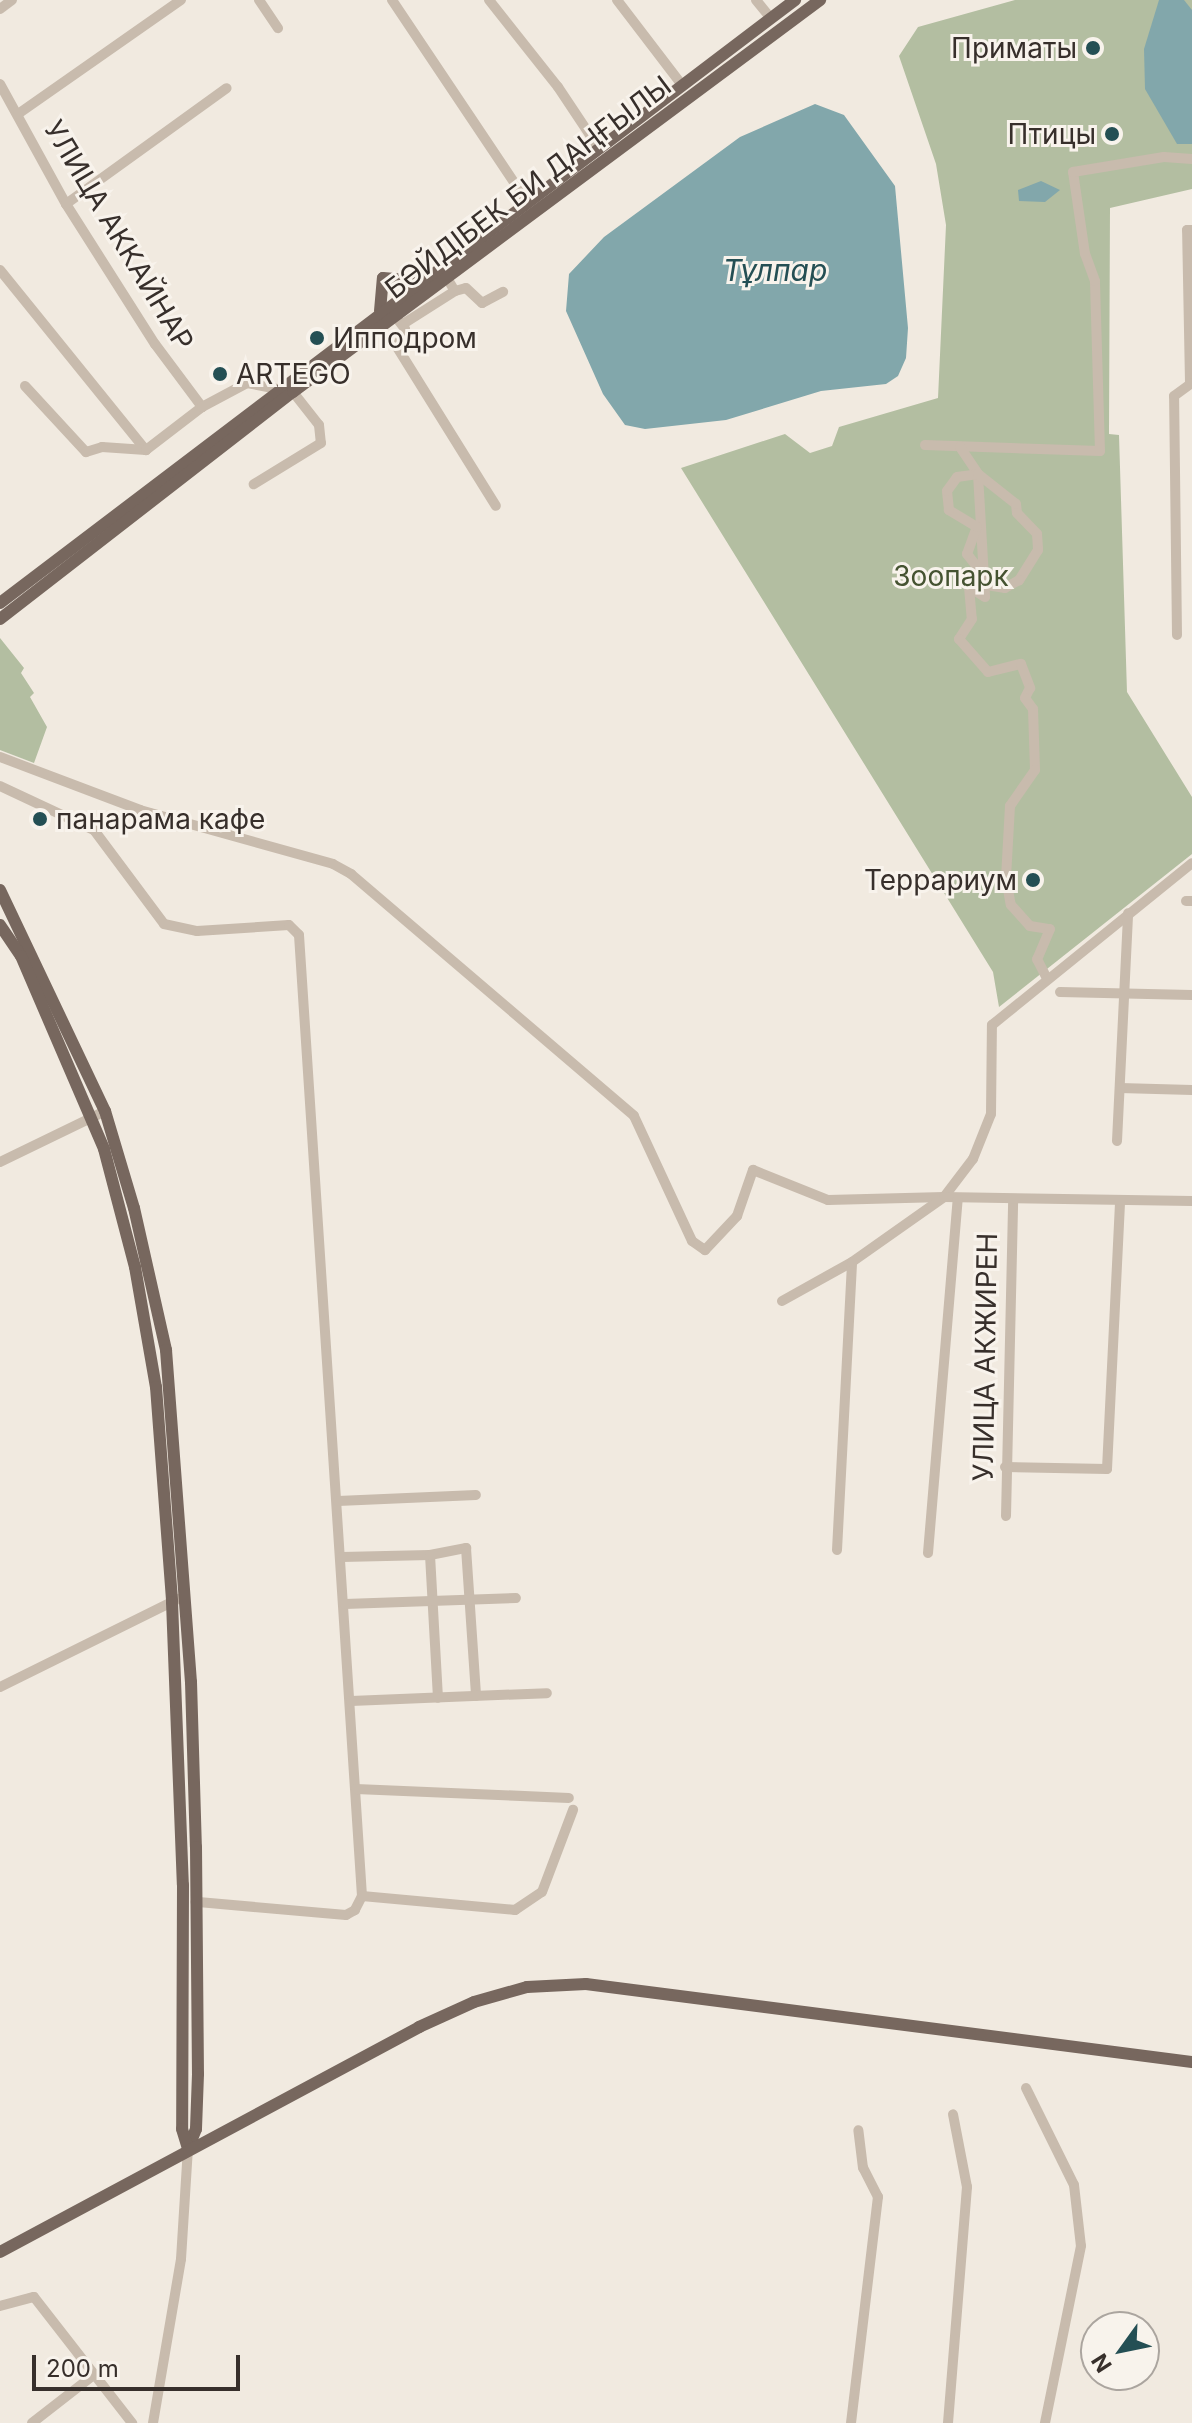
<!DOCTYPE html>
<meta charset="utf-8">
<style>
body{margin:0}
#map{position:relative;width:1192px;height:2423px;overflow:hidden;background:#f1eae0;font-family:Inter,sans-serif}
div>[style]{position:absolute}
.green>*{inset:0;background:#b3bea1}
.water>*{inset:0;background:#82a7ab}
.minor>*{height:10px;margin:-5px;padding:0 5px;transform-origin:5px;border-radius:5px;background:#c8bbad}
.major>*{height:12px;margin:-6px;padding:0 6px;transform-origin:6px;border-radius:6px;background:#77675e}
.dots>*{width:22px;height:22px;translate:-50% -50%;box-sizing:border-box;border:4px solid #f8f3ec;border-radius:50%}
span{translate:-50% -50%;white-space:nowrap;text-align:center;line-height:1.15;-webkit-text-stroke:6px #f8f3ec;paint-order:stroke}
.poi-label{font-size:28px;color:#372f2b}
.right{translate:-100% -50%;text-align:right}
.left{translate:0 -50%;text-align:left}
.street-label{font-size:28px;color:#372f2b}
.park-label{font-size:28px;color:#455331}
.water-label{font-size:30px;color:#244f54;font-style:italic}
.north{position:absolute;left:1080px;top:2311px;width:80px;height:80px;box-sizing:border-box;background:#f8f3ec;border:2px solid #aba59f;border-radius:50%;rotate:237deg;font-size:22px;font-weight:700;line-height:32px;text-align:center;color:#372f2b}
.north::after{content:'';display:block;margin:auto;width:28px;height:36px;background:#244f54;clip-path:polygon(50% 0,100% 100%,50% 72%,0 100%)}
.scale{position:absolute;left:32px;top:2355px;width:208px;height:36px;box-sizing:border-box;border:4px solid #372f2b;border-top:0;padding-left:10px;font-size:24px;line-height:28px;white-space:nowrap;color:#372f2b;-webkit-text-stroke:6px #f8f3ec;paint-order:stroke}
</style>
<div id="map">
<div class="green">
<div style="clip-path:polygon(1015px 0,1192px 0,1192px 189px,1110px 208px,1109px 434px,1119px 435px,1127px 692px,1192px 797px,1192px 854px,999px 1007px,993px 972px,681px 468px,785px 434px,810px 453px,832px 446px,839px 427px,938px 398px,946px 225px,936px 164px,899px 56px,918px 27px)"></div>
<div style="clip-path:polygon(0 638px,24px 668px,21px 673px,34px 693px,30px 697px,47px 727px,34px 763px,0 750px)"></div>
</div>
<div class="water">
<div style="clip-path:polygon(1159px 0,1184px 0,1192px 10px,1192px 144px,1177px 144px,1145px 89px,1144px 49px)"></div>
<div style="clip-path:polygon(815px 104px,844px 115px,895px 186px,908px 328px,906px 358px,898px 376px,886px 384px,821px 391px,726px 420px,645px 429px,625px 425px,603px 394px,566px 311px,569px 274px,604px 237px,740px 137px)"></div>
<div style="clip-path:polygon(1041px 181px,1060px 190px,1045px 202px,1019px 201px,1018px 190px)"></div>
</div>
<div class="minor">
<div style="left:259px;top:0;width:34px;rotate:56deg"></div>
<div style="left:392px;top:0;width:243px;rotate:56.2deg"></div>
<div style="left:489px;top:0;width:111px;rotate:51.6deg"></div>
<div style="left:558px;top:87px;width:72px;rotate:56.3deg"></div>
<div style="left:617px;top:0;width:107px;rotate:52.6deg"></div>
<div style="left:756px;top:0;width:22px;rotate:51deg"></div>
<div style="left:0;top:9px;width:15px;rotate:-37deg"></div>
<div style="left:0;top:84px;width:137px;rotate:61.2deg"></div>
<div style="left:66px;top:204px;width:166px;rotate:57.6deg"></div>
<div style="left:155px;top:344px;width:79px;rotate:53.3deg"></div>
<div style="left:18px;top:114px;width:199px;rotate:-35deg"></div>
<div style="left:66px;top:204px;width:198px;rotate:-35.8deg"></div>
<div style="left:0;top:270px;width:232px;rotate:51deg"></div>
<div style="left:444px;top:273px;width:21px;rotate:59deg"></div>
<div style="left:455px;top:291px;width:11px;rotate:-15deg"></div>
<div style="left:466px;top:288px;width:22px;rotate:43deg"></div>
<div style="left:482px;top:303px;width:24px;rotate:-28deg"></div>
<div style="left:395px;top:316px;width:16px;rotate:52deg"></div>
<div style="left:405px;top:329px;width:20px;rotate:114deg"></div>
<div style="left:397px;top:347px;width:187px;rotate:58.1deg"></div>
<div style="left:403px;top:324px;width:62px;rotate:-32.4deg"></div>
<div style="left:1190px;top:382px;width:152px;rotate:-91.1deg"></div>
<div style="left:1187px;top:230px;width:5px"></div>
<div style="left:25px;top:386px;width:90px;rotate:47.3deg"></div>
<div style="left:86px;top:452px;width:17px;rotate:-17deg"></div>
<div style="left:102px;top:447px;width:44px;rotate:3.9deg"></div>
<div style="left:146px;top:450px;width:71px;rotate:-37.5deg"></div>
<div style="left:202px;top:407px;width:51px;rotate:-28.1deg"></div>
<div style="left:247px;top:383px;width:47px;rotate:11.1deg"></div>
<div style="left:293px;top:392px;width:42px;rotate:51.8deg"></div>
<div style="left:319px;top:425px;width:18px;rotate:84deg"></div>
<div style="left:321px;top:443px;width:79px;rotate:148.5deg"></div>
<div style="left:925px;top:445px;width:175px;rotate:2deg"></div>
<div style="left:1100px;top:451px;width:170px;rotate:-91.7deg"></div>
<div style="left:1095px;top:281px;width:29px;rotate:-110deg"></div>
<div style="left:1085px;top:254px;width:83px;rotate:-98.3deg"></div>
<div style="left:1073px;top:172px;width:92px;rotate:-9.4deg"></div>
<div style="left:1164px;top:157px;width:28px;rotate:4deg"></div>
<div style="left:960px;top:447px;width:32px;rotate:56deg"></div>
<div style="left:978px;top:474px;width:123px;rotate:86.7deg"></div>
<div style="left:985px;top:597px;width:19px;rotate:-148deg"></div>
<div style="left:969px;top:587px;width:21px;rotate:-65deg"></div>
<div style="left:978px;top:568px;width:18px;rotate:-128deg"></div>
<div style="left:967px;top:554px;width:29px;rotate:-70deg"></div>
<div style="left:977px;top:527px;width:33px;rotate:-149deg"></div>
<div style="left:949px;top:510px;width:19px;rotate:-96deg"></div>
<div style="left:947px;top:491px;width:17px;rotate:-54deg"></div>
<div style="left:957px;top:477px;width:21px;rotate:-8deg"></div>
<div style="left:978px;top:474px;width:48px;rotate:38.3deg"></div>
<div style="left:1016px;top:504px;width:9px;rotate:84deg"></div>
<div style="left:1017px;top:513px;width:29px;rotate:46deg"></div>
<div style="left:1037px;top:534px;width:16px;rotate:86deg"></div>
<div style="left:1038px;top:550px;width:36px;rotate:122deg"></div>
<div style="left:1019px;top:580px;width:16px;rotate:150deg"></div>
<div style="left:1005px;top:588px;width:20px;rotate:-171deg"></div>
<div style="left:969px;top:587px;width:32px;rotate:85deg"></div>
<div style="left:972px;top:619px;width:24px;rotate:123deg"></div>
<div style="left:959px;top:639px;width:44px;rotate:48.7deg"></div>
<div style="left:988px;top:672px;width:34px;rotate:-14deg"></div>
<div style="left:1021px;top:664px;width:26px;rotate:69deg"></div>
<div style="left:1030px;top:688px;width:11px;rotate:117deg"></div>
<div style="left:1025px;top:698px;width:14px;rotate:54deg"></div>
<div style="left:1033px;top:709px;width:61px;rotate:88.1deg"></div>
<div style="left:1035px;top:770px;width:44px;rotate:124.8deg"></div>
<div style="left:1010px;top:806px;width:72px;rotate:93.2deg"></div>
<div style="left:1006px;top:878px;width:27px;rotate:80deg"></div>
<div style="left:1011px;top:905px;width:28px;rotate:48deg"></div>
<div style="left:1030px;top:926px;width:20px;rotate:9deg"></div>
<div style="left:1050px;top:929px;width:33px;rotate:113deg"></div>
<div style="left:1037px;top:959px;width:20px;rotate:63deg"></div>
<div style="left:1177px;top:635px;width:239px;rotate:-90.7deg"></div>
<div style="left:1174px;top:396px;width:22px;rotate:-36deg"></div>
<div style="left:0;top:757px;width:150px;rotate:20.7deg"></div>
<div style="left:140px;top:810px;width:200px;rotate:15.6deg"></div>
<div style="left:333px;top:864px;width:21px;rotate:29deg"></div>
<div style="left:351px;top:874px;width:372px;rotate:40.5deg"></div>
<div style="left:634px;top:1116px;width:138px;rotate:65.1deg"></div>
<div style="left:692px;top:1241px;width:16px;rotate:35deg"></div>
<div style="left:705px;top:1250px;width:47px;rotate:-46.7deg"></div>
<div style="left:737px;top:1216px;width:49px;rotate:-70.8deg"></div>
<div style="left:753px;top:1170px;width:81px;rotate:21.8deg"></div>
<div style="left:828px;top:1200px;width:116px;rotate:-1.5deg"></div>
<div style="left:944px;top:1197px;width:48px;rotate:-52.7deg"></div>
<div style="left:973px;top:1159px;width:48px;rotate:-68.2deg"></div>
<div style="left:991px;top:1114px;width:89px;rotate:-89.4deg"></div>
<div style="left:992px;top:1025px;width:257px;rotate:-39deg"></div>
<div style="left:0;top:786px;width:104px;rotate:25.1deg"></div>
<div style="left:94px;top:830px;width:117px;rotate:53.3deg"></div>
<div style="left:164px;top:924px;width:34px;rotate:12deg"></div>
<div style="left:197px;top:931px;width:92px;rotate:-3.7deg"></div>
<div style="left:289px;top:925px;width:14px;rotate:45deg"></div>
<div style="left:299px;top:935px;width:963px;rotate:86.25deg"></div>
<div style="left:362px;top:1896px;width:16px;rotate:117deg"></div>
<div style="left:355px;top:1910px;width:10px;rotate:151deg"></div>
<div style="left:346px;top:1915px;width:151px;rotate:-175deg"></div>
<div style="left:1186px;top:901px;width:6px"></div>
<div style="left:1060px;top:992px;width:132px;rotate:1.3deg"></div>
<div style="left:1120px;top:1088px;width:72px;rotate:1.6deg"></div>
<div style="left:1117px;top:1141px;width:228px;rotate:-87.2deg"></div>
<div style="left:0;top:1162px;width:117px;rotate:-25.9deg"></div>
<div style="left:782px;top:1301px;width:80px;rotate:-29.1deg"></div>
<div style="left:1005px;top:1467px;width:102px;rotate:1.1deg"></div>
<div style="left:1107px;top:1469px;width:268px;rotate:-87.2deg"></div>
<div style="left:338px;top:1501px;width:138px;rotate:-2.5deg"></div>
<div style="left:1006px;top:1516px;width:317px;rotate:-88.7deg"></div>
<div style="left:837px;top:1550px;width:288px;rotate:-87deg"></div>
<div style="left:852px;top:1262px;width:113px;rotate:-35.2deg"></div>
<div style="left:944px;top:1197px;width:248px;rotate:0.9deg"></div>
<div style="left:928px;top:1553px;width:355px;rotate:-85.2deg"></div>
<div style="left:430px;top:1555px;width:143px;rotate:86.8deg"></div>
<div style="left:342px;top:1557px;width:88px;rotate:-1.3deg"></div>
<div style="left:430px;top:1555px;width:37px;rotate:-11deg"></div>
<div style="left:466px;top:1548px;width:148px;rotate:86.1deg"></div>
<div style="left:345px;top:1604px;width:171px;rotate:-2deg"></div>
<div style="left:0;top:1687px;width:199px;rotate:-26.3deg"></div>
<div style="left:351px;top:1701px;width:196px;rotate:-2.3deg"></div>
<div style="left:356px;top:1789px;width:213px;rotate:2.4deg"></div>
<div style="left:362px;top:1896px;width:154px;rotate:5.2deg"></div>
<div style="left:515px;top:1910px;width:32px;rotate:-34deg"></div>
<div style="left:542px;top:1892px;width:88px;rotate:-69.3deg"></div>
<div style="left:1026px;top:2088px;width:108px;rotate:63.7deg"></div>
<div style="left:1074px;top:2185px;width:61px;rotate:83.5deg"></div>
<div style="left:1081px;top:2246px;width:181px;rotate:101.5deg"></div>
<div style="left:0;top:2306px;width:35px;rotate:-15deg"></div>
<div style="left:34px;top:2297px;width:160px;rotate:52.1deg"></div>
<div style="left:32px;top:2423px;width:80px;rotate:-37.9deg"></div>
<div style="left:153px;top:2423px;width:166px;rotate:-80.3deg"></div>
<div style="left:181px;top:2259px;width:110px;rotate:-86.4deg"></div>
<div style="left:851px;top:2423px;width:228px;rotate:-83.2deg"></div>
<div style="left:878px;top:2197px;width:33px;rotate:-117deg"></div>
<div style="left:863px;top:2168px;width:38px;rotate:-97deg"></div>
<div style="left:948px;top:2423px;width:237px;rotate:-85.4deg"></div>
<div style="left:967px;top:2187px;width:74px;rotate:-100.9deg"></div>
</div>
<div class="major">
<div style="left:380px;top:311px;width:33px;rotate:-85deg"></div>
<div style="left:383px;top:278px;width:38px;rotate:5deg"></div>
<div style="left:0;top:603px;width:998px;rotate:-37.18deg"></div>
<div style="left:0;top:619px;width:371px;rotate:-37.8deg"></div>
<div style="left:293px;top:392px;width:657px;rotate:-36.64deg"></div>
<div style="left:0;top:890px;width:245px;rotate:64.6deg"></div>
<div style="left:105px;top:1111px;width:101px;rotate:73.4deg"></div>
<div style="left:134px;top:1208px;width:146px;rotate:77.3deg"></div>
<div style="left:166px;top:1350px;width:333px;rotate:85.7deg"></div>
<div style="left:191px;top:1682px;width:165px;rotate:88.3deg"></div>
<div style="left:196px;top:1847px;width:227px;rotate:89.5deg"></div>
<div style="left:198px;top:2074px;width:55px;rotate:92.1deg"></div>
<div style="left:196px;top:2129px;width:22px;rotate:112deg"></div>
<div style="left:0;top:925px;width:37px;rotate:56deg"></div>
<div style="left:21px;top:956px;width:210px;rotate:66.7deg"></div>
<div style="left:104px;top:1149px;width:122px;rotate:75.3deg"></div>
<div style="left:135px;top:1267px;width:122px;rotate:80.1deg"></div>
<div style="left:156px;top:1387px;width:216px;rotate:85.7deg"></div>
<div style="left:172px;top:1602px;width:283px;rotate:87.8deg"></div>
<div style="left:183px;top:1885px;width:244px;rotate:90.2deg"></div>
<div style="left:182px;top:2129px;width:21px;rotate:73deg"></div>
<div style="left:0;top:2252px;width:476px;rotate:-28.2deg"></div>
<div style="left:419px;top:2027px;width:60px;rotate:-24.4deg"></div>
<div style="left:474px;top:2002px;width:55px;rotate:-15.8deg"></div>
<div style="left:527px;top:1987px;width:59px;rotate:-2.9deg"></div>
<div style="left:586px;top:1984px;width:611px;rotate:7.33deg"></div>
</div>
<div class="dots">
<div style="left:1093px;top:48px;background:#244f54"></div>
<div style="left:1112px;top:134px;background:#244f54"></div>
<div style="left:317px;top:338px;background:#244f54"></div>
<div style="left:220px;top:374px;background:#244f54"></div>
<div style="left:40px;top:819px;background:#244f54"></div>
<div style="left:1033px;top:880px;background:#244f54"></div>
</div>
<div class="poi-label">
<span class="right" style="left:1077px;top:48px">Приматы</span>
<span class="right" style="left:1096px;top:134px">Птицы</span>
<span class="left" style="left:333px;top:338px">Ипподром</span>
<span class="left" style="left:236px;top:374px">ARTEGO</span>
<span class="left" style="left:56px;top:819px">панарама кафе</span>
<span class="right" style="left:1017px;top:880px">Террариум</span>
</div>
<div class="street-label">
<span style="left:528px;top:187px;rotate:-37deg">БӘЙДІБЕК БИ ДАҢҒЫЛЫ</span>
<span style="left:119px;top:235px;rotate:59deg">УЛИЦА АККАЙНАР</span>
<span style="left:985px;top:1357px;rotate:-89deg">УЛИЦА АКЖИРЕН</span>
</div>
<div class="park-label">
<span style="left:951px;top:576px">Зоопарк</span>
</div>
<div class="water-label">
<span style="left:775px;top:270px">Тұлпар</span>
</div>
<div class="north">N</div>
<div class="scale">200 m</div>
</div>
